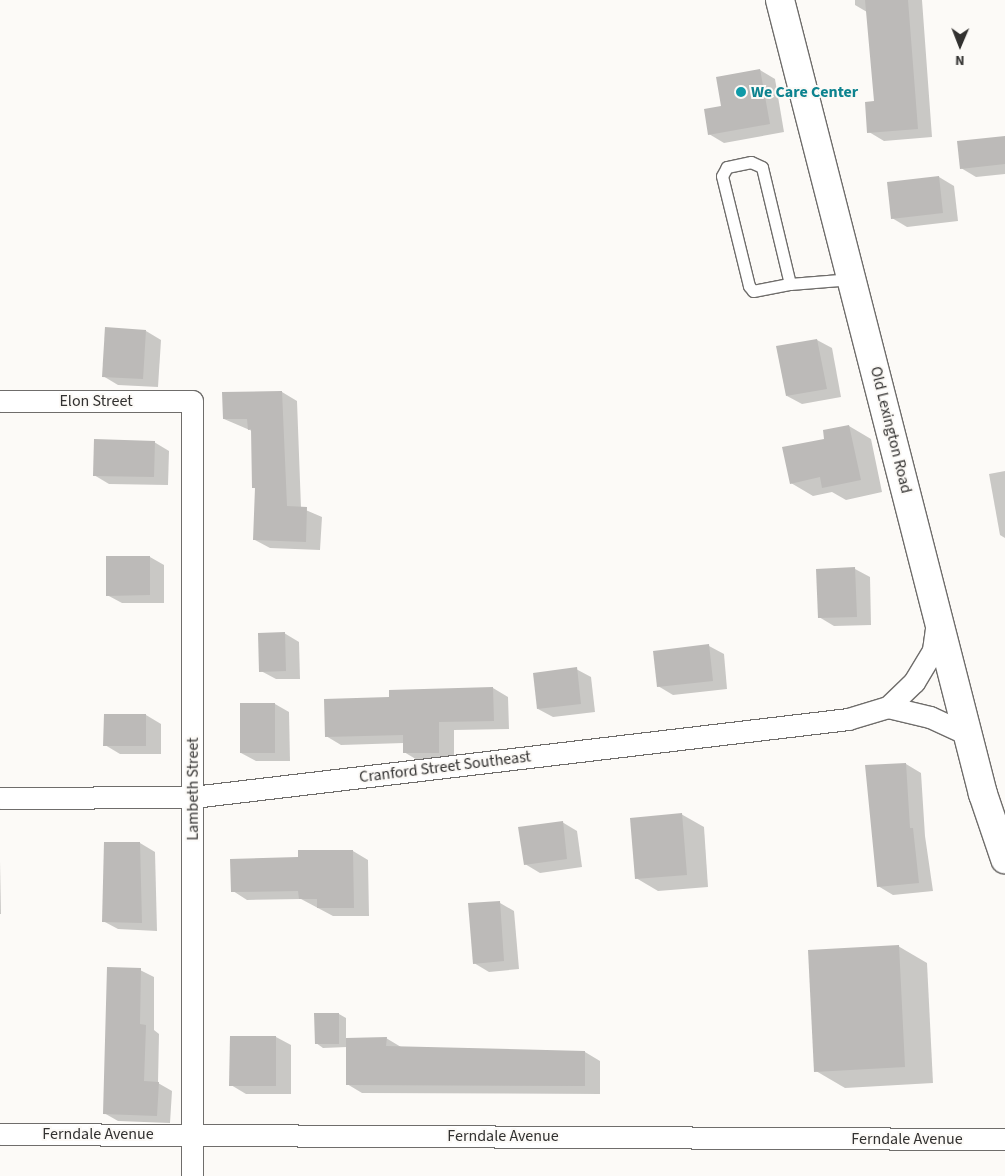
<!DOCTYPE html>
<style>
body{margin:0}
#map{position:relative;width:1005px;height:1176px;overflow:hidden;background:#fcfaf7;font-family:"Source Sans 3",sans-serif}
div>[style]{position:absolute}
.shadow>*{inset:0;background:#0003}
.building>*{inset:0;background:#bcbab8}
.roads{filter:drop-shadow(1px 0 #6f6d6b) drop-shadow(-1px 0 #6f6d6b) drop-shadow(0 1px #6f6d6b) drop-shadow(0 -1px #6f6d6b)}
.lane>*{height:11px;margin:-5.5px;padding:0 5.5px;transform-origin:5.5px;border-radius:5.5px;background:#fff}
.street>*{height:21px;margin:-10.5px;padding:0 10.5px;transform-origin:10.5px;border-radius:10.5px;background:#fff}
.secondary>*{height:28px;margin:-14px;padding:0 14px;transform-origin:14px;border-radius:14px;background:#fff}
.dots>*{width:14px;height:14px;translate:-50% -50%;box-sizing:border-box;border:2px solid #fcfaf7;border-radius:50%}
span{translate:-50% -50%;white-space:nowrap;text-align:center;line-height:1.15;-webkit-text-stroke:4px #fcfaf7;paint-order:stroke}
.culture-label{font-size:16px;color:#0d838f;font-weight:700}
.left{translate:0 -50%;text-align:left}
.street-label{font-size:16px;color:#323130}
.north{position:absolute;left:935px;top:20px;width:50px;height:50px;-webkit-text-stroke:4px #fcfaf7;paint-order:stroke;rotate:181deg;font-size:14px;font-weight:700;line-height:20px;text-align:center;color:#323130}
.north::after{content:'';display:block;margin:auto;width:18px;height:22px;background:#323130;clip-path:polygon(50% 0,100% 100%,50% 72%,0 100%)}
</style>
<div id="map">
<div class="shadow">
<div style="clip-path:polygon(855px 0,922px 0,932px 137px,884px 141px,869px 132px,875px 102px,867px 12px,855px 5px)"></div>
<div style="clip-path:polygon(760px 70px,775px 79px,784px 132px,724px 143px,709px 134px,722px 107px)"></div>
<div style="clip-path:polygon(1005px 137px,1005px 174px,976px 177px,961px 168px)"></div>
<div style="clip-path:polygon(939px 177px,954px 186px,958px 221px,907px 227px,892px 218px)"></div>
<div style="clip-path:polygon(146px 331px,161px 340px,158px 387px,118px 385px,103px 376px)"></div>
<div style="clip-path:polygon(817px 340px,832px 348px,841px 397px,802px 404px,787px 396px)"></div>
<div style="clip-path:polygon(282px 392px,297px 401px,301px 508px,322px 517px,320px 550px,270px 548px,255px 540px,256px 489px,253px 487px,252px 431px,224px 419px,224px 393px)"></div>
<div style="clip-path:polygon(849px 426px,871px 439px,882px 492px,846px 500px,832px 492px,813px 496px,791px 483px,826px 440px)"></div>
<div style="clip-path:polygon(154px 442px,169px 451px,168px 485px,109px 484px,94px 475px)"></div>
<div style="clip-path:polygon(1005px 471px,1005px 538px,1000px 535px,989px 474px)"></div>
<div style="clip-path:polygon(150px 557px,164px 565px,164px 603px,122px 603px,107px 595px)"></div>
<div style="clip-path:polygon(855px 569px,870px 577px,871px 625px,834px 626px,819px 617px)"></div>
<div style="clip-path:polygon(284px 633px,299px 642px,300px 679px,276px 679px,261px 671px)"></div>
<div style="clip-path:polygon(709px 646px,724px 654px,727px 689px,673px 695px,658px 686px)"></div>
<div style="clip-path:polygon(576px 669px,591px 677px,595px 712px,553px 717px,538px 709px)"></div>
<div style="clip-path:polygon(493px 688px,508px 697px,509px 729px,454px 730px,454px 761px,419px 761px,404px 752px,404px 743px,341px 745px,326px 736px,391px 699px)"></div>
<div style="clip-path:polygon(275px 704px,289px 712px,290px 761px,256px 761px,241px 753px)"></div>
<div style="clip-path:polygon(105px 715px,146px 715px,161px 724px,161px 754px,120px 754px,105px 745px)"></div>
<div style="clip-path:polygon(906px 764px,921px 773px,925px 836px,933px 891px,893px 895px,878px 886px)"></div>
<div style="clip-path:polygon(681px 814px,704px 827px,708px 887px,658px 891px,636px 878px)"></div>
<div style="clip-path:polygon(562px 822px,577px 831px,582px 867px,540px 873px,525px 864px)"></div>
<div style="clip-path:polygon(140px 843px,155px 852px,157px 931px,118px 929px,103px 921px)"></div>
<div style="clip-path:polygon(353px 851px,368px 860px,369px 916px,333px 916px,301px 899px,247px 900px,233px 891px,299px 859px)"></div>
<div style="clip-path:polygon(0 861px,1px 914px,0 914px)"></div>
<div style="clip-path:polygon(500px 903px,514px 911px,519px 969px,489px 972px,474px 963px)"></div>
<div style="clip-path:polygon(898px 946px,927px 963px,933px 1083px,845px 1088px,816px 1071px)"></div>
<div style="clip-path:polygon(140px 970px,154px 977px,154px 1030px,159px 1034px,158px 1083px,172px 1091px,170px 1123px,118px 1121px,104px 1113px)"></div>
<div style="clip-path:polygon(339px 1014px,346px 1018px,346px 1039px,386px 1038px,401px 1047px,585px 1052px,600px 1061px,600px 1094px,362px 1093px,347px 1084px,347px 1047px,323px 1048px,316px 1043px)"></div>
<div style="clip-path:polygon(276px 1037px,291px 1045px,291px 1094px,246px 1094px,231px 1085px)"></div>
</div>
<div class="building">
<div style="clip-path:polygon(865px 0,908px 0,918px 129px,867px 133px,865px 102px,874px 101px)"></div>
<div style="clip-path:polygon(760px 69px,770px 124px,708px 135px,704px 109px,721px 106px,716px 77px)"></div>
<div style="clip-path:polygon(1005px 136px,1005px 164px,960px 169px,957px 141px)"></div>
<div style="clip-path:polygon(939px 176px,943px 213px,891px 219px,887px 182px)"></div>
<div style="clip-path:polygon(105px 327px,146px 330px,143px 379px,102px 377px)"></div>
<div style="clip-path:polygon(817px 339px,827px 389px,786px 396px,776px 346px)"></div>
<div style="clip-path:polygon(282px 391px,287px 506px,307px 507px,306px 542px,253px 540px,255px 488px,252px 488px,251px 429px,248px 430px,247px 419px,223px 419px,222px 392px)"></div>
<div style="clip-path:polygon(849px 425px,861px 480px,822px 488px,820px 477px,790px 484px,782px 447px,824px 439px,823px 430px)"></div>
<div style="clip-path:polygon(94px 439px,155px 441px,154px 477px,93px 476px)"></div>
<div style="clip-path:polygon(106px 556px,150px 556px,150px 595px,106px 596px)"></div>
<div style="clip-path:polygon(855px 567px,857px 617px,818px 618px,816px 569px)"></div>
<div style="clip-path:polygon(285px 632px,286px 671px,259px 672px,258px 633px)"></div>
<div style="clip-path:polygon(709px 644px,713px 681px,657px 687px,653px 651px)"></div>
<div style="clip-path:polygon(577px 667px,581px 704px,537px 709px,533px 673px)"></div>
<div style="clip-path:polygon(493px 687px,494px 721px,439px 722px,439px 753px,403px 753px,403px 735px,325px 737px,324px 699px,389px 697px,389px 690px)"></div>
<div style="clip-path:polygon(240px 703px,275px 703px,275px 753px,240px 753px)"></div>
<div style="clip-path:polygon(104px 714px,146px 714px,146px 746px,103px 746px)"></div>
<div style="clip-path:polygon(906px 763px,910px 828px,913px 828px,919px 883px,877px 887px,865px 765px)"></div>
<div style="clip-path:polygon(682px 813px,687px 875px,635px 879px,630px 818px)"></div>
<div style="clip-path:polygon(563px 821px,567px 859px,524px 865px,518px 827px)"></div>
<div style="clip-path:polygon(104px 842px,140px 842px,142px 923px,102px 922px)"></div>
<div style="clip-path:polygon(298px 850px,353px 850px,354px 908px,317px 908px,317px 899px,299px 899px,298px 891px,231px 892px,230px 859px,298px 857px)"></div>
<div style="clip-path:polygon(500px 901px,504px 961px,473px 964px,468px 903px)"></div>
<div style="clip-path:polygon(899px 945px,905px 1067px,814px 1072px,808px 950px)"></div>
<div style="clip-path:polygon(107px 967px,141px 968px,140px 1024px,146px 1025px,144px 1081px,159px 1082px,157px 1116px,103px 1114px)"></div>
<div style="clip-path:polygon(314px 1013px,339px 1013px,339px 1044px,315px 1044px)"></div>
<div style="clip-path:polygon(230px 1036px,276px 1036px,276px 1086px,229px 1086px)"></div>
<div style="clip-path:polygon(387px 1037px,386px 1046px,585px 1051px,585px 1086px,346px 1085px,346px 1038px)"></div>
</div>
<div class="roads">
<div class="lane">
<div style="left:790px;top:284px;width:120px;rotate:-103.5deg"></div>
<div style="left:762px;top:167px;width:12px;rotate:-156deg"></div>
<div style="left:751px;top:162px;width:25px;rotate:168deg"></div>
<div style="left:727px;top:167px;width:10px;rotate:119deg"></div>
<div style="left:722px;top:176px;width:113px;rotate:76.2deg"></div>
<div style="left:749px;top:286px;width:6px;rotate:51deg"></div>
<div style="left:753px;top:291px;width:38px;rotate:-11deg"></div>
<div style="left:790px;top:284px;width:62px;rotate:-4.6deg"></div>
</div>
<div class="street">
<div style="left:0;top:401px;width:192px"></div>
<div style="left:192px;top:401px;width:775px;rotate:90deg"></div>
<div style="left:888px;top:707px;width:43px;rotate:13.4deg"></div>
<div style="left:930px;top:717px;width:43px;rotate:24.8deg"></div>
<div style="left:0;top:798px;width:193px;rotate:-0.3deg"></div>
<div style="left:193px;top:797px;width:660px;rotate:-6.79deg"></div>
<div style="left:848px;top:719px;width:42px;rotate:-16.7deg"></div>
<div style="left:888px;top:707px;width:36px;rotate:-44deg"></div>
<div style="left:914px;top:682px;width:37px;rotate:-59deg"></div>
<div style="left:933px;top:650px;width:27px;rotate:-82deg"></div>
<div style="left:0;top:1134px;width:1005px;rotate:0.29deg"></div>
</div>
<div class="secondary">
<div style="left:780px;top:0;width:820px;rotate:75.66deg"></div>
<div style="left:983px;top:794px;width:69px;rotate:71.3deg"></div>
</div>
</div>
<div class="dots">
<div style="left:741px;top:92px;background:#0f9aa8"></div>
</div>
<div class="culture-label">
<span class="left" style="left:751px;top:92px">We Care Center</span>
</div>
<div class="street-label">
<span style="left:96px;top:401px">Elon Street</span>
<span style="left:891px;top:430px;rotate:76deg">Old Lexington Road</span>
<span style="left:445px;top:767px;rotate:-7deg">Cranford Street Southeast</span>
<span style="left:193px;top:789px;rotate:-90deg">Lambeth Street</span>
<span style="left:98px;top:1134px">Ferndale Avenue</span>
<span style="left:503px;top:1136px">Ferndale Avenue</span>
<span style="left:907px;top:1139px">Ferndale Avenue</span>
</div>
<div class="north">N</div>
</div>
